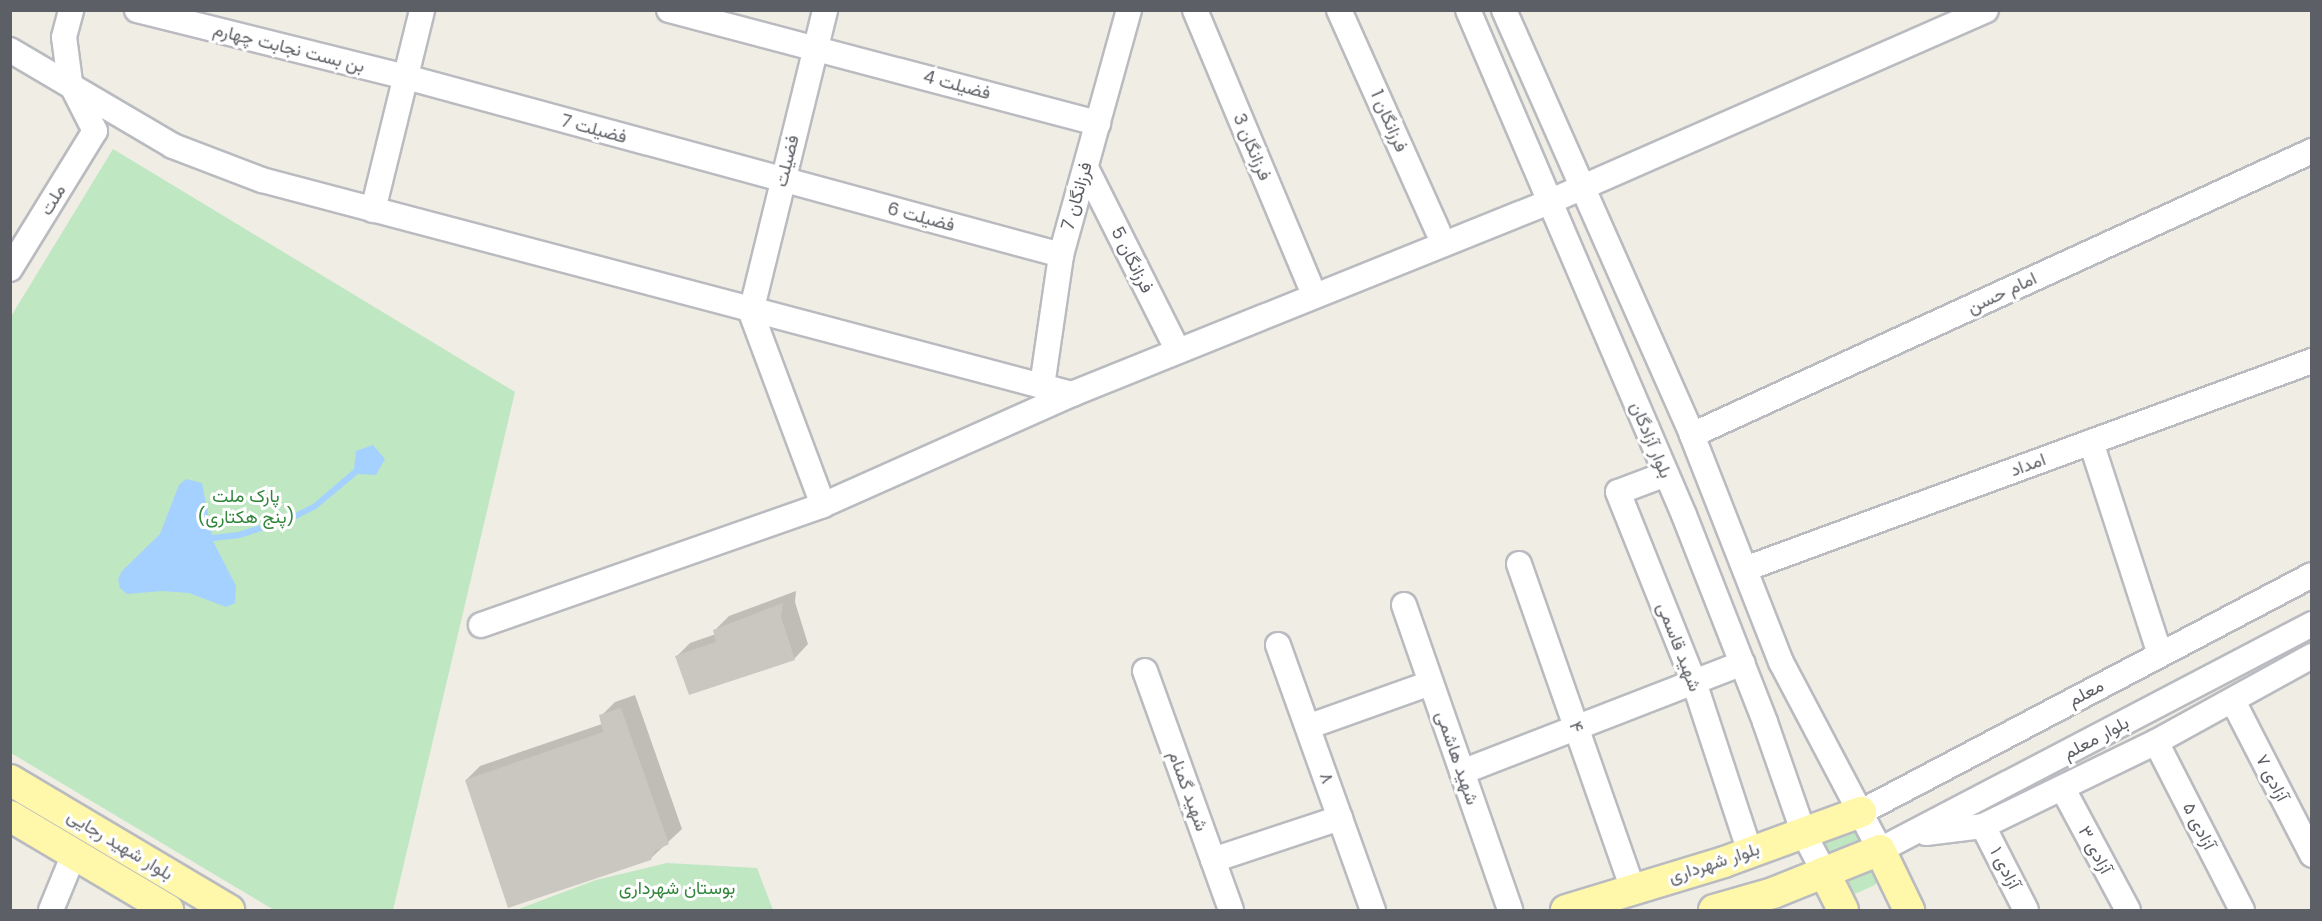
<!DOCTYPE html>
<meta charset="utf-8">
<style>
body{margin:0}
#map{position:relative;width:2322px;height:921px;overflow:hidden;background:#efede4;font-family:Poppins,Vazirmatn,sans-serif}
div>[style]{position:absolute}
.green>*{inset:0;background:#bfe7c2}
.water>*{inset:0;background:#a4d1ff}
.shadow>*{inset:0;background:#0003}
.building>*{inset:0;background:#cac7c1}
.roads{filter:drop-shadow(2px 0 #b9bbc0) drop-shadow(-2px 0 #b9bbc0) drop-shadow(0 2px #b9bbc0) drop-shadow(0 -2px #b9bbc0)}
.minor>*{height:24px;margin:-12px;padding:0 12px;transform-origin:12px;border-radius:12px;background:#fff}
.major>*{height:30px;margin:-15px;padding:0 15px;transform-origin:15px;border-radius:15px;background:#fff7a9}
span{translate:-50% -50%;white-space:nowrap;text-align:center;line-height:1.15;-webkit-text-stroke:6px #fff;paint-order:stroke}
.street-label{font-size:18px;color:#5c5f65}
.park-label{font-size:18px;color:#32863c}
.frame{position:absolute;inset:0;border:12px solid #5c5f65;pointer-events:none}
</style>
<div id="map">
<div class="green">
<div style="clip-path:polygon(113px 149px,515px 392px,393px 910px,274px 910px,11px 753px,10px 318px)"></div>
<div style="clip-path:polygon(1874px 817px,1889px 843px,1884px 873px,1875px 885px,1848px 897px,1808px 878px,1799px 850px)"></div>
<div style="clip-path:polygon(667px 863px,757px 868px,773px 910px,516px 910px,596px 880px)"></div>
</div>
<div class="water">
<div style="clip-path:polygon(373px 445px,385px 459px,376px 475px,358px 474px,316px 509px,292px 521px,240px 538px,213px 541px,236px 586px,235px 603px,226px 607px,189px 593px,162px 591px,127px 594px,120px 588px,118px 579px,122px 571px,160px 534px,179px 485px,186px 479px,202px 483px,212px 535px,238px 532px,289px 516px,313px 504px,354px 469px,356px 451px)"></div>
</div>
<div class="shadow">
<div style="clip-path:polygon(796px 591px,795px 602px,808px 644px,795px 658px,690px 693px,676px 657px,690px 643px,716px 634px,715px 630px,729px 616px)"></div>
<div style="clip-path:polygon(635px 695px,682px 829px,650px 859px,466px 780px,480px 766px,602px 724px,601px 716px,615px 702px)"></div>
</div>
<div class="building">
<div style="clip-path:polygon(783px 603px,781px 617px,795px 660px,689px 695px,675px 656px,716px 642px,713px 630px)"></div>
<div style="clip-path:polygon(621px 708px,669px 844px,655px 851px,651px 860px,508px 908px,465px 780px,603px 732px,599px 715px)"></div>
</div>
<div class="roads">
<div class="minor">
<div style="left:137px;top:10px;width:277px;rotate:14deg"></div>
<div style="left:406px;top:77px;width:679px;rotate:15.2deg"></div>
<div style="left:669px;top:10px;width:444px;rotate:14.8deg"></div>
<div style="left:1195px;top:10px;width:296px;rotate:67.3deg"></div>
<div style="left:1339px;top:10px;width:242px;rotate:65.9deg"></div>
<div style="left:1468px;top:10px;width:549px;rotate:66.84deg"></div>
<div style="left:1684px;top:515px;width:222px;rotate:68.6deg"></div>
<div style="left:1765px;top:722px;width:119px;rotate:70.8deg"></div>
<div style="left:1804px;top:834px;width:43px;rotate:62.2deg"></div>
<div style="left:1504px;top:10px;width:465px;rotate:66.1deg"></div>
<div style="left:1692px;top:435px;width:244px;rotate:68.6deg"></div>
<div style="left:1781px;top:662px;width:212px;rotate:62.2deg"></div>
<div style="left:1880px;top:850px;width:488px;rotate:-27.6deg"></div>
<div style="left:10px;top:50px;width:189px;rotate:30.5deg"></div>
<div style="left:173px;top:146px;width:95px;rotate:20.9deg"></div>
<div style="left:262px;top:180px;width:838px;rotate:14.8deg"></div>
<div style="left:1072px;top:394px;width:514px;rotate:-21.93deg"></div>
<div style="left:1549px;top:202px;width:477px;rotate:-23.7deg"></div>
<div style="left:1086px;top:168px;width:205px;rotate:63.3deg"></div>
<div style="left:373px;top:210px;width:206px;rotate:-76.2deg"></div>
<div style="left:10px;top:269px;width:162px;rotate:-58.4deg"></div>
<div style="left:95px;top:131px;width:55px;rotate:-117deg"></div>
<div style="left:70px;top:82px;width:45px;rotate:-97.6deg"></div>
<div style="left:64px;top:37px;width:28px;rotate:-75deg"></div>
<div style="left:1042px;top:386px;width:132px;rotate:-81.7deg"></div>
<div style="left:1061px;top:255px;width:254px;rotate:-74.5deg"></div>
<div style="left:1692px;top:435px;width:682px;rotate:-24.61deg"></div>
<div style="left:2091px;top:442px;width:223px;rotate:72deg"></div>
<div style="left:1666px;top:474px;width:51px;rotate:159.4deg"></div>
<div style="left:1618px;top:492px;width:205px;rotate:68.2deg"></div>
<div style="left:1694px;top:682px;width:179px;rotate:71.8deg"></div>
<div style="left:823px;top:505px;width:206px;rotate:-110.5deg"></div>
<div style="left:751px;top:312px;width:311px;rotate:-76.2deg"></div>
<div style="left:1519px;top:564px;width:345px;rotate:70.7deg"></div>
<div style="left:1745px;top:569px;width:604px;rotate:-20.15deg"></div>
<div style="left:1404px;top:605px;width:323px;rotate:70.8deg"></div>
<div style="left:481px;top:625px;width:362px;rotate:-19.3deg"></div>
<div style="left:823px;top:505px;width:273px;rotate:-24deg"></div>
<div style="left:1278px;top:645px;width:282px;rotate:70.3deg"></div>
<div style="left:1145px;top:671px;width:254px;rotate:70.2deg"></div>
<div style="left:2233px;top:701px;width:173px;rotate:62.8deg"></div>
<div style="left:1310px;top:726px;width:128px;rotate:-19.6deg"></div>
<div style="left:2156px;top:742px;width:189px;rotate:62.9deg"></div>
<div style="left:1462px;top:772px;width:301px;rotate:-21.2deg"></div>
<div style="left:2063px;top:789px;width:137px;rotate:61.8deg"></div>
<div style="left:1861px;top:812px;width:509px;rotate:-27.72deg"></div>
<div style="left:1983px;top:826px;width:94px;rotate:62.9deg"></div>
<div style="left:1926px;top:833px;width:57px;rotate:-7deg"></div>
<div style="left:1983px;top:826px;width:192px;rotate:-25.9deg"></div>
<div style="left:2156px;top:742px;width:178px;rotate:-28.9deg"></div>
<div style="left:1213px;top:860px;width:134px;rotate:-18.3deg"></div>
<div style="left:51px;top:910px;width:61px;rotate:-67.7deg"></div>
</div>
<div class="major">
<div style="left:10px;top:780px;width:255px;rotate:30.7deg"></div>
<div style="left:10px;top:816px;width:184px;rotate:30.7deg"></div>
<div style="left:1824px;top:872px;width:42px;rotate:63.4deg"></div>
<div style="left:1566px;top:910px;width:165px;rotate:-16.9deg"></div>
<div style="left:1724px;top:862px;width:146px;rotate:-20.1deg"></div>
<div style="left:1714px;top:910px;width:61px;rotate:-16.1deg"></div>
<div style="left:1773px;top:893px;width:115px;rotate:-21.9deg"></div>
<div style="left:1880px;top:850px;width:67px;rotate:64.2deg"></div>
</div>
</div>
<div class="street-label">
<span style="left:289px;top:48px;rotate:14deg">بن بست نجابت چهارم</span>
<span style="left:957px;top:85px;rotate:15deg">فضیلت 4</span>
<span style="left:1389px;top:121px;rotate:66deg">فرزانگان 1</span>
<span style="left:594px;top:129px;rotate:15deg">فضیلت 7</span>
<span style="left:1252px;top:147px;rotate:67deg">فرزانگان 3</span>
<span style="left:787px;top:161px;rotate:-76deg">فضیلت</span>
<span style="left:1077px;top:196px;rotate:-74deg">فرزانگان 7</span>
<span style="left:53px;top:200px;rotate:-59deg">ملت</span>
<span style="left:921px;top:217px;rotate:15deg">فضیلت 6</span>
<span style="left:1132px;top:260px;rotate:63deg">فرزانگان 5</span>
<span style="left:2002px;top:293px;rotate:-25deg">امام حسن</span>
<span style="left:1651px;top:440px;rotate:67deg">بلوار آزادگان</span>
<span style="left:2028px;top:465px;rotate:-20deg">امداد</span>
<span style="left:1679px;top:647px;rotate:69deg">شهید قاسمی</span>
<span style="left:2086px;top:693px;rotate:-28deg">معلم</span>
<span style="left:1576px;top:727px;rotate:71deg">۴</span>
<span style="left:2096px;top:738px;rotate:-28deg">بلوار معلم</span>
<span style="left:1457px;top:758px;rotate:71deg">شهید هاشمی</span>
<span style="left:1327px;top:778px;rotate:72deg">۸</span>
<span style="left:2272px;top:778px;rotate:63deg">آزادی ۷</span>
<span style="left:1188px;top:791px;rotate:70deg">شهید گمنام</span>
<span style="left:2199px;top:826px;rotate:63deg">آزادی ۵</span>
<span style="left:120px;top:845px;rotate:31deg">بلوار شهید رجایی</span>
<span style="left:2095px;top:850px;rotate:62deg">آزادی ۳</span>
<span style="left:1714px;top:863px;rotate:-18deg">بلوار شهرداری</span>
<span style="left:2005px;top:868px;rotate:63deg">آزادی ۱</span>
</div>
<div class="park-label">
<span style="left:246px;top:507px">پارک ملت<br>(پنج هکتاری)</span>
<span style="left:677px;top:888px">بوستان شهرداری</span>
</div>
<div class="frame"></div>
</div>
